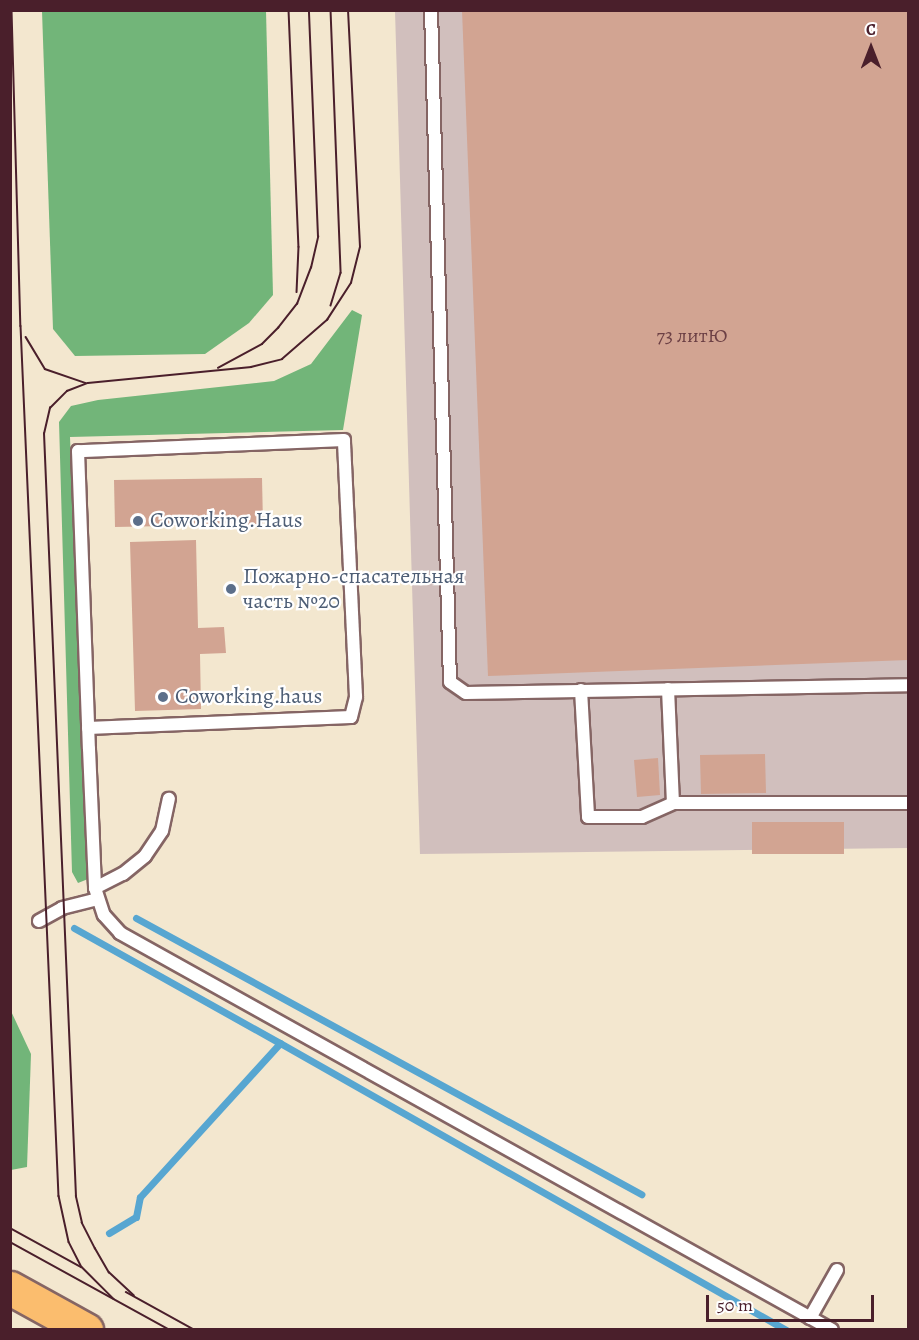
<!DOCTYPE html>
<meta charset="utf-8">
<style>
body{margin:0}
#map{position:relative;width:919px;height:1340px;overflow:hidden;background:#f3e7cf;font-family:Alegreya,serif}
div>[style]{position:absolute}
.industrial>*{inset:0;background:#d1bfbd}
.forest>*{inset:0;background:#72b579}
.stream>*{height:7px;margin:-3.5px;padding:0 3.5px;transform-origin:3.5px;border-radius:3.5px;background:#57a6d1}
.building>*{inset:0;background:#d2a492}
.roads{filter:drop-shadow(2px 0 #856564) drop-shadow(-2px 0 #856564) drop-shadow(0 2px #856564) drop-shadow(0 -2px #856564)}
.service>*{height:12px;margin:-6px;padding:0 6px;transform-origin:6px;border-radius:6px;background:#fff}
.primary>*{height:33px;margin:-16.5px;padding:0 16.5px;transform-origin:16.5px;border-radius:16.5px;background:#fbbd6e}
.tram>*{height:1.5px;margin:-0.75px;padding:0 0.75px;transform-origin:0.75px;border-radius:0.75px;background:#4a1f2b}
.dots>*{width:16px;height:16px;translate:-50% -50%;box-sizing:border-box;border:3px solid #fff;border-radius:50%}
span{translate:-50% -50%;white-space:nowrap;text-align:center;line-height:1.15;-webkit-text-stroke:4.5px #fff;paint-order:stroke}
.number-label{font-size:20px;color:#6c4045}
.number-label span{-webkit-text-stroke-width:0}
.service-label{font-size:22px;color:#4e5e75}
.left{translate:0 -50%;text-align:left}
.frame{position:absolute;inset:0;border:12px solid #4a1f2b;pointer-events:none}
.north{position:absolute;left:841px;top:18px;width:60px;height:60px;-webkit-text-stroke:4px #fff;paint-order:stroke;rotate:0deg;font-size:16px;font-weight:700;line-height:24px;text-align:center;color:#4a1f2b}
.north::after{content:'';display:block;margin:auto;width:21px;height:27px;background:#4a1f2b;clip-path:polygon(50% 0,100% 100%,50% 72%,0 100%)}
.scale{position:absolute;left:706px;top:1295px;width:168px;height:27px;box-sizing:border-box;border:3px solid #4a1f2b;border-top:0;padding-left:8px;font-size:18px;line-height:21px;white-space:nowrap;color:#4a1f2b;-webkit-text-stroke:4px #fff;paint-order:stroke}
</style>
<div id="map">
<div class="industrial">
<div style="clip-path:polygon(395px 11px,908px 11px,908px 848px,420px 854px)"></div>
</div>
<div class="forest">
<div style="clip-path:polygon(42px 11px,266px 11px,273px 295px,249px 323px,205px 354px,75px 356px,53px 329px)"></div>
<div style="clip-path:polygon(352px 310px,362px 315px,343px 430px,70px 437px,88px 879px,78px 883px,72px 872px,59px 422px,71px 406px,98px 400px,274px 381px,311px 364px)"></div>
<div style="clip-path:polygon(10px 1009px,31px 1054px,27px 1167px,11px 1170px)"></div>
</div>
<div class="stream">
<div style="left:136px;top:918px;width:576px;rotate:28.66deg"></div>
<div style="left:74px;top:928px;width:236px;rotate:29.2deg"></div>
<div style="left:109px;top:1233px;width:31px;rotate:-31deg"></div>
<div style="left:136px;top:1217px;width:20px;rotate:-79deg"></div>
<div style="left:140px;top:1197px;width:208px;rotate:-47.7deg"></div>
<div style="left:280px;top:1043px;width:582px;rotate:29.56deg"></div>
</div>
<div class="building">
<div style="clip-path:polygon(462px 10px,908px 10px,908px 660px,488px 676px)"></div>
<div style="clip-path:polygon(262px 478px,263px 524px,115px 527px,114px 480px)"></div>
<div style="clip-path:polygon(196px 540px,198px 628px,224px 627px,226px 653px,200px 654px,201px 709px,135px 711px,130px 542px)"></div>
<div style="clip-path:polygon(765px 754px,766px 793px,701px 794px,700px 755px)"></div>
<div style="clip-path:polygon(658px 758px,660px 795px,637px 797px,634px 760px)"></div>
<div style="clip-path:polygon(752px 822px,844px 822px,844px 854px,752px 854px)"></div>
</div>
<div class="roads">
<div class="service">
<div style="left:431px;top:10px;width:672px;rotate:88.38deg"></div>
<div style="left:450px;top:682px;width:19px;rotate:35deg"></div>
<div style="left:466px;top:693px;width:442px;rotate:-1deg"></div>
<div style="left:668px;top:689px;width:114px;rotate:87.5deg"></div>
<div style="left:581px;top:690px;width:127px;rotate:86.8deg"></div>
<div style="left:588px;top:817px;width:54px"></div>
<div style="left:642px;top:817px;width:34px;rotate:-24deg"></div>
<div style="left:673px;top:803px;width:235px"></div>
<div style="left:88px;top:728px;width:263px;rotate:-2.4deg"></div>
<div style="left:351px;top:717px;width:21px;rotate:-76deg"></div>
<div style="left:356px;top:697px;width:257px;rotate:-92.7deg"></div>
<div style="left:344px;top:440px;width:266px;rotate:177.6deg"></div>
<div style="left:78px;top:451px;width:298px;rotate:87.9deg"></div>
<div style="left:89px;top:749px;width:139px;rotate:87.5deg"></div>
<div style="left:95px;top:888px;width:28px;rotate:72deg"></div>
<div style="left:104px;top:915px;width:24px;rotate:48deg"></div>
<div style="left:120px;top:933px;width:815px;rotate:29.14deg"></div>
<div style="left:95px;top:888px;width:31px;rotate:-27deg"></div>
<div style="left:123px;top:874px;width:28px;rotate:-39deg"></div>
<div style="left:145px;top:856px;width:30px;rotate:-56deg"></div>
<div style="left:162px;top:831px;width:33px;rotate:-78deg"></div>
<div style="left:39px;top:921px;width:26px;rotate:-29deg"></div>
<div style="left:62px;top:908px;width:37px;rotate:-14deg"></div>
<div style="left:810px;top:1318px;width:55px;rotate:-60.6deg"></div>
</div>
<div class="primary">
<div style="left:10px;top:1288px;width:87px;rotate:28.9deg"></div>
</div>
</div>
<div class="tram">
<div style="left:12px;top:10px;width:316px;rotate:88.4deg"></div>
<div style="left:21px;top:326px;width:871px;rotate:87.5deg"></div>
<div style="left:59px;top:1196px;width:47px;rotate:77.7deg"></div>
<div style="left:69px;top:1242px;width:28px;rotate:63deg"></div>
<div style="left:82px;top:1267px;width:45px;rotate:45deg"></div>
<div style="left:289px;top:10px;width:237px;rotate:87.6deg"></div>
<div style="left:299px;top:247px;width:45px;rotate:92.5deg"></div>
<div style="left:331px;top:10px;width:263px;rotate:87.8deg"></div>
<div style="left:341px;top:273px;width:34px;rotate:107deg"></div>
<div style="left:26px;top:337px;width:37px;rotate:59deg"></div>
<div style="left:45px;top:369px;width:43px;rotate:18.9deg"></div>
<div style="left:218px;top:368px;width:50px;rotate:-28.6deg"></div>
<div style="left:262px;top:344px;width:23px;rotate:-45deg"></div>
<div style="left:278px;top:328px;width:31px;rotate:-52deg"></div>
<div style="left:297px;top:304px;width:39px;rotate:-69deg"></div>
<div style="left:311px;top:268px;width:32px;rotate:-77deg"></div>
<div style="left:318px;top:237px;width:227px;rotate:-92.3deg"></div>
<div style="left:10px;top:1228px;width:81px;rotate:28.8deg"></div>
<div style="left:10px;top:1242px;width:183px;rotate:28.8deg"></div>
<div style="left:126px;top:1292px;width:79px;rotate:28.8deg"></div>
<div style="left:134px;top:1296px;width:34px;rotate:-137deg"></div>
<div style="left:109px;top:1273px;width:28px;rotate:-120deg"></div>
<div style="left:95px;top:1249px;width:29px;rotate:-117deg"></div>
<div style="left:82px;top:1223px;width:27px;rotate:-103deg"></div>
<div style="left:76px;top:1197px;width:764px;rotate:-92.4deg"></div>
<div style="left:44px;top:434px;width:27px;rotate:-77deg"></div>
<div style="left:50px;top:408px;width:24px;rotate:-45deg"></div>
<div style="left:67px;top:391px;width:22px;rotate:-21deg"></div>
<div style="left:88px;top:383px;width:164px;rotate:-5.6deg"></div>
<div style="left:251px;top:367px;width:32px;rotate:-14deg"></div>
<div style="left:282px;top:359px;width:60px;rotate:-40.9deg"></div>
<div style="left:327px;top:320px;width:44px;rotate:-57deg"></div>
<div style="left:351px;top:283px;width:37px;rotate:-76deg"></div>
<div style="left:360px;top:247px;width:237px;rotate:-92.9deg"></div>
</div>
<div class="dots">
<div style="left:138px;top:521px;background:#5c6f8a"></div>
<div style="left:231px;top:589px;background:#5c6f8a"></div>
<div style="left:163px;top:697px;background:#5c6f8a"></div>
</div>
<div class="number-label">
<span style="left:692px;top:335px">73 литЮ</span>
</div>
<div class="service-label">
<span class="left" style="left:150px;top:521px">Coworking.Haus</span>
<span class="left" style="left:243px;top:589px">Пожарно-спасательная<br>часть №20</span>
<span class="left" style="left:175px;top:697px">Coworking.haus</span>
</div>
<div class="frame"></div>
<div class="north">С</div>
<div class="scale">50 m</div>
</div>
